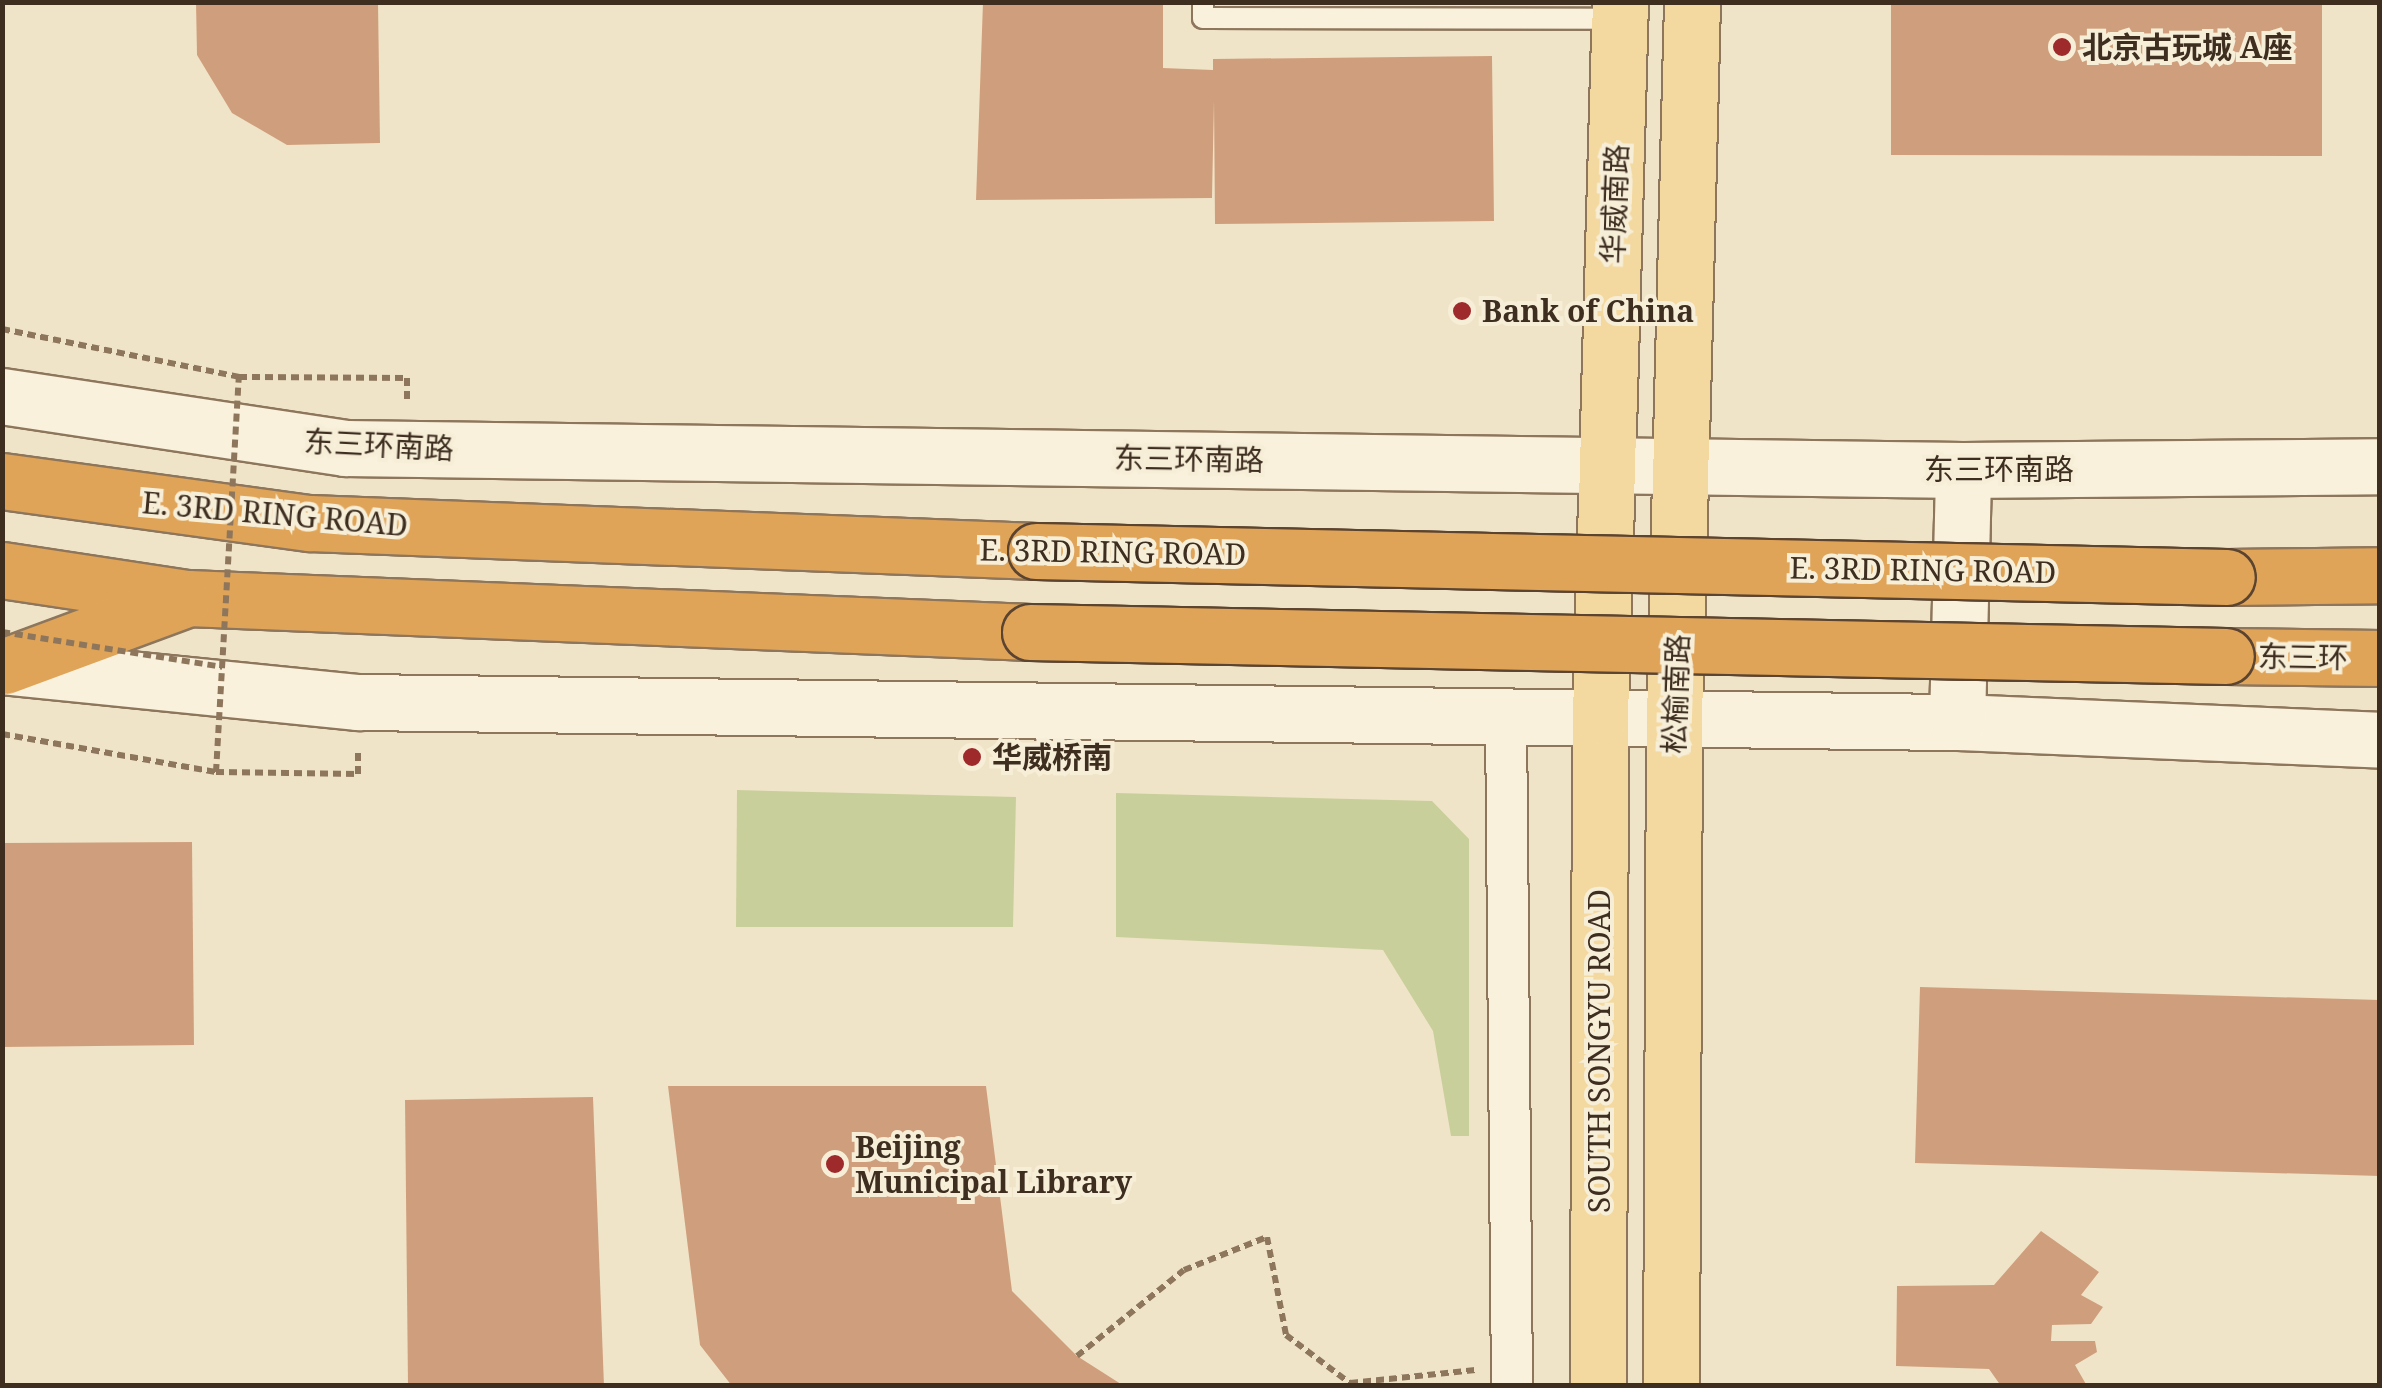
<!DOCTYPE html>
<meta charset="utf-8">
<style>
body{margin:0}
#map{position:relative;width:2382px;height:1388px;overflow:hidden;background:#f0e4c8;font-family:"Noto Serif","Noto Sans SC",serif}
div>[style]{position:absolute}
.green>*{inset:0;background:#c9cf9b}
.building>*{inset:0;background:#cf9f7d}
.path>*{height:6px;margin-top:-3px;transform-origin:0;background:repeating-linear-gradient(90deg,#8d765c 0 8px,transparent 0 13px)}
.roads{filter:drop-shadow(2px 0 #8d765c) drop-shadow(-2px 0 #8d765c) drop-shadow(0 2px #8d765c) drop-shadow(0 -2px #8d765c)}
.lane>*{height:20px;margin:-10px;padding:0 10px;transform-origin:10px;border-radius:10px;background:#faf1dc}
.street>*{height:40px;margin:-20px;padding:0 20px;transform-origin:20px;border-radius:20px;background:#faf1dc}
.secondary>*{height:55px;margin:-27.5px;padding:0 27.5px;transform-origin:27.5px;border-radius:27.5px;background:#faf1dc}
.primary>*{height:55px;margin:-27.5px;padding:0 27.5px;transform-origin:27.5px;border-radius:27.5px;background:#f3d9a0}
.highway>*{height:55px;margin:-27.5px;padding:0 27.5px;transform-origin:27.5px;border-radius:27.5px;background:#e0a458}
.path-bridge>*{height:6px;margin-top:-3px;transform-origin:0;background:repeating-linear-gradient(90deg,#8d765c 0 8px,transparent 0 13px)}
.bridges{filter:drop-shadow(2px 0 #5b4430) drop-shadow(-2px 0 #5b4430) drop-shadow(0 2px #5b4430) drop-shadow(0 -2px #5b4430)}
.highway-bridge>*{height:55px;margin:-27.5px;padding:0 27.5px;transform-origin:27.5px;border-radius:27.5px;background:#e0a458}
.dots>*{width:28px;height:28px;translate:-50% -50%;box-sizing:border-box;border:5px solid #f7eed8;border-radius:50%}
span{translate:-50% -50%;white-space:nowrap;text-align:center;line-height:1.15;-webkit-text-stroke:8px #f7eed8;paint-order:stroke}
.poi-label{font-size:30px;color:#3d2e20;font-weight:700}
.left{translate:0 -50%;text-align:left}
.street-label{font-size:30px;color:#3d2e20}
.frame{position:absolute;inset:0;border:5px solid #3d2e20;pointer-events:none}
</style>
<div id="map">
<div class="green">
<div style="clip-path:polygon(737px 790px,1016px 797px,1013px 927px,736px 927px)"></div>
<div style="clip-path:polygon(1116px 793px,1432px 801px,1469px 839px,1469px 1136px,1451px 1136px,1433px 1031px,1383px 950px,1116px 937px)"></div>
</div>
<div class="building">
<div style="clip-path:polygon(196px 2px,378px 2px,380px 143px,287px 145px,232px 113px,197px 55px)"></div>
<div style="clip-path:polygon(983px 2px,1163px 2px,1163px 68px,1213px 70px,1213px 59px,1492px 56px,1494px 221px,1215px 224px,1214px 101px,1212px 198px,976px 200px)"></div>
<div style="clip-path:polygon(1891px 2px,2322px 2px,2322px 156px,1891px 155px)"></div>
<div style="clip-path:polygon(192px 842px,194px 1045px,2px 1047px,2px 843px)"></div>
<div style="clip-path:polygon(1920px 987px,2380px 1000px,2380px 1176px,1915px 1163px)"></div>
<div style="clip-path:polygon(668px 1086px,986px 1086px,1012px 1291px,1077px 1356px,1124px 1386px,732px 1386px,700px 1345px)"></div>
<div style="clip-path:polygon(593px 1097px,604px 1386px,408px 1386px,405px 1100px)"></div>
<div style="clip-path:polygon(2041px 1231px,2099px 1272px,2081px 1295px,2103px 1307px,2091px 1324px,2052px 1325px,2051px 1341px,2095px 1341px,2097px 1352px,2075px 1365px,2087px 1386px,2001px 1386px,1989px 1369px,1896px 1366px,1897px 1286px,1994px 1285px)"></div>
</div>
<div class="path">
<div style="left:2px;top:329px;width:242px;rotate:11.4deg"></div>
<div style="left:239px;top:377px;width:168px;rotate:0.3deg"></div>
<div style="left:407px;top:378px;width:24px;rotate:90deg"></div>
<div style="left:2px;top:734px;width:217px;rotate:10.1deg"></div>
<div style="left:216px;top:772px;width:142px;rotate:0.8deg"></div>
<div style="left:358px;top:774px;width:25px;rotate:-90deg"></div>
<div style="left:1077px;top:1356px;width:137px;rotate:-38.8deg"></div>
<div style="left:1184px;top:1270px;width:89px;rotate:-21.7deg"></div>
<div style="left:1267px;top:1237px;width:100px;rotate:79deg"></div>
<div style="left:1286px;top:1335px;width:80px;rotate:36.9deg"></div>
<div style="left:1350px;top:1383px;width:126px;rotate:-5.9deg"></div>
</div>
<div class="roads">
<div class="lane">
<div style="left:1203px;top:2px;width:16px;rotate:90deg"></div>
<div style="left:1203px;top:18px;width:417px;rotate:0.1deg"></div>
</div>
<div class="street">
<div style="left:1506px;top:715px;width:671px;rotate:89.49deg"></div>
</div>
<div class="secondary">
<div style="left:2px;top:396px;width:347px;rotate:8.6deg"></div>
<div style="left:345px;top:448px;width:1618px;rotate:0.78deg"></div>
<div style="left:1963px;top:470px;width:417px;rotate:-0.5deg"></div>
<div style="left:2px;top:666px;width:358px;rotate:5.8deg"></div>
<div style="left:358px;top:702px;width:1599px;rotate:0.72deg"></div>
<div style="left:1957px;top:722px;width:423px;rotate:2.4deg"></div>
<div style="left:1957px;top:722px;width:252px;rotate:-88.6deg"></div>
</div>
<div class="primary">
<div style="left:1598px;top:1386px;width:670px;rotate:-89.83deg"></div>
<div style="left:1600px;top:716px;width:714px;rotate:-88.4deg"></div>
<div style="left:1671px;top:1386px;width:668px;rotate:-89.74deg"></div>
<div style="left:1674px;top:718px;width:716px;rotate:-88.56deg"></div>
</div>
<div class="highway">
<div style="left:2px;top:481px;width:311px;rotate:7.8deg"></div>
<div style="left:310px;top:523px;width:727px;rotate:2.21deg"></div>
<div style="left:2px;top:570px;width:188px;rotate:8.6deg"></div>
<div style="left:188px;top:598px;width:843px;rotate:2.31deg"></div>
<div style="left:2227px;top:577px;width:153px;rotate:-0.7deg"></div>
<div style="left:2226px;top:656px;width:154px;rotate:0.7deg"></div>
<div style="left:5px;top:666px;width:188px;rotate:-20.3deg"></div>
</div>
</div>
<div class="path-bridge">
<div style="left:2px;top:632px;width:223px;rotate:9deg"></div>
<div style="left:216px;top:772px;width:396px;rotate:-86.7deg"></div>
</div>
<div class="bridges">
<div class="highway-bridge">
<div style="left:1036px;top:551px;width:1191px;rotate:1.25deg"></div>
<div style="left:1030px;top:632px;width:1196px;rotate:1.15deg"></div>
</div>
</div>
<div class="dots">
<div style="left:2062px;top:47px;background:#9e2a2b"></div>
<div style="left:1462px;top:311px;background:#9e2a2b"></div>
<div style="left:972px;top:757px;background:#9e2a2b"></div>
<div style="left:835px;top:1164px;background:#9e2a2b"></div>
</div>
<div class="poi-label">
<span class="left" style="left:2082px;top:47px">北京古玩城 A座</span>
<span class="left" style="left:1482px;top:311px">Bank of China</span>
<span class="left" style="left:992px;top:757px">华威桥南</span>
<span class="left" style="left:855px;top:1164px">Beijing<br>Municipal Library</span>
</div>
<div class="street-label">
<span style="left:1615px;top:204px;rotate:-88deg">华威南路</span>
<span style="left:379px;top:445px;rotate:3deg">东三环南路</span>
<span style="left:1189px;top:459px;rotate:1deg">东三环南路</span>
<span style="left:1999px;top:469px">东三环南路</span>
<span style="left:275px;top:514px;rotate:5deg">E. 3RD RING ROAD</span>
<span style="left:1113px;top:552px;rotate:1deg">E. 3RD RING ROAD</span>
<span style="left:1923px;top:570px;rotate:1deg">E. 3RD RING ROAD</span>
<span style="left:2303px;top:657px;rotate:1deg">东三环</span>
<span style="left:1676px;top:694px;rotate:-88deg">松榆南路</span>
<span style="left:1599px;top:1051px;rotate:-90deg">SOUTH SONGYU ROAD</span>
</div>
<div class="frame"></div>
</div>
